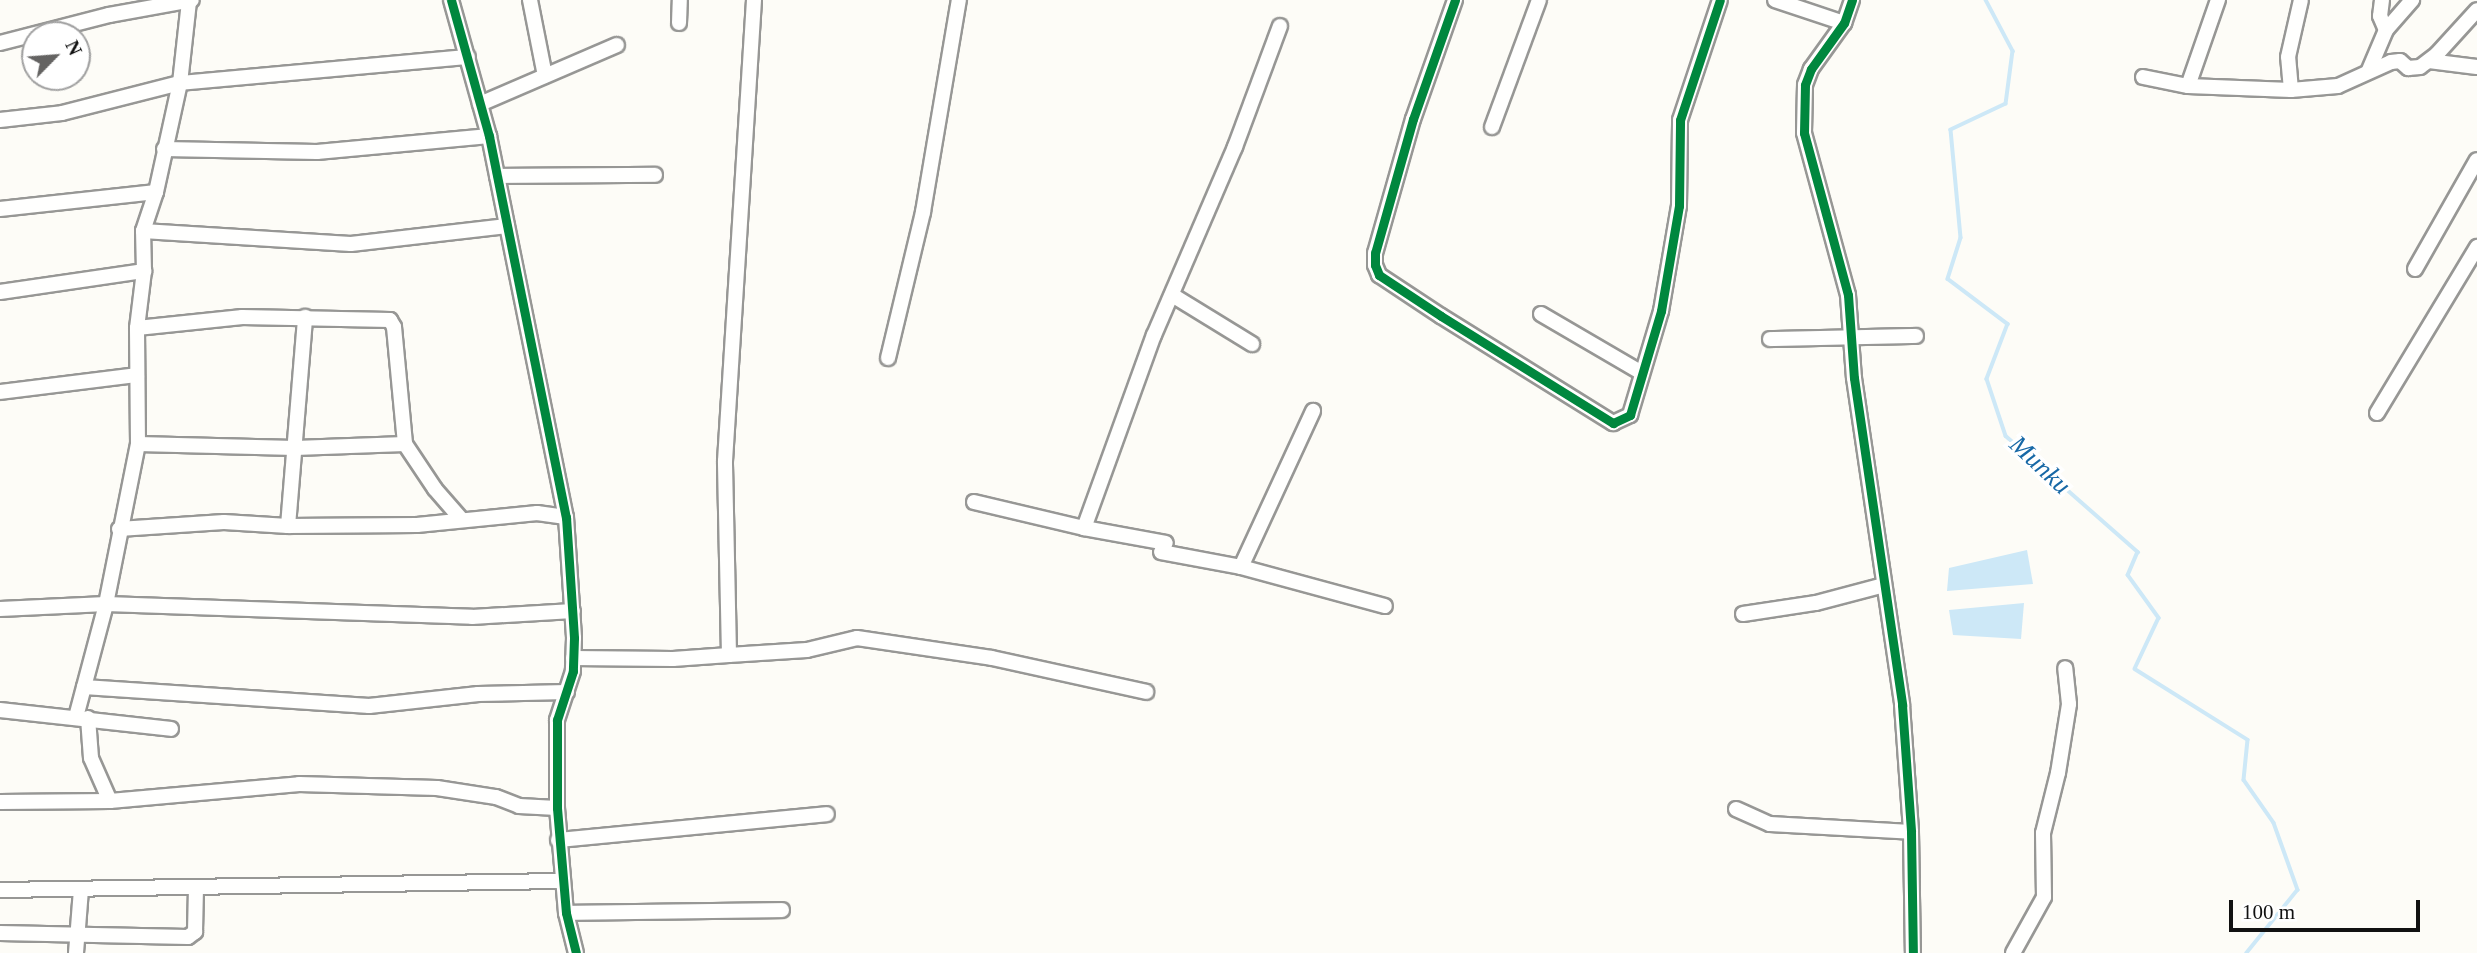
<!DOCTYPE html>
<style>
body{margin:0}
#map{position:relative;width:2477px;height:953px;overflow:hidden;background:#fdfcf7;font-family:"Times New Roman",serif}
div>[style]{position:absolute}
.water>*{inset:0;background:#cde8f7}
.stream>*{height:3.5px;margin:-1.75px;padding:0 1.75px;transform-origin:1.75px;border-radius:1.75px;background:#cde8f7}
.roads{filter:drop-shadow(2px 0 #979795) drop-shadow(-2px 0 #979795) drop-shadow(0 2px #979795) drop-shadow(0 -2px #979795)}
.minor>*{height:14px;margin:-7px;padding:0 7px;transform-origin:7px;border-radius:7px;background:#fffffe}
.cycleway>*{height:9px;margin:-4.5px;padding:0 4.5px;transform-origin:4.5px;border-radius:4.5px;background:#00873e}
span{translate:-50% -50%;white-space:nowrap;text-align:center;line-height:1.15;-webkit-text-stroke:7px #fff;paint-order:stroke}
.water-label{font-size:26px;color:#1768a6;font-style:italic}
.north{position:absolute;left:21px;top:21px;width:70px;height:70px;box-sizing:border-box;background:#fff;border:2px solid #a0a0a0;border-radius:50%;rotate:65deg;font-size:19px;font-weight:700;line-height:28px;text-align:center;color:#111}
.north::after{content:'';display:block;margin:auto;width:24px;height:32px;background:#646362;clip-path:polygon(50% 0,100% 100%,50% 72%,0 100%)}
.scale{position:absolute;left:2229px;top:900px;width:191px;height:32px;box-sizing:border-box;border:4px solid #111;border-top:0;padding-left:9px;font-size:21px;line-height:24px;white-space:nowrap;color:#111;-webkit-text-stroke:5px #fff;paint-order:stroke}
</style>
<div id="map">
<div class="water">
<div style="clip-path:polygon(2027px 550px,2033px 584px,1947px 591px,1949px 568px)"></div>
<div style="clip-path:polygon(2024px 603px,2021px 639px,1953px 635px,1949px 610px)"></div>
</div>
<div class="stream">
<div style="left:1986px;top:0;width:58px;rotate:62.1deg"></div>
<div style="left:2013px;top:51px;width:53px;rotate:97.5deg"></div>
<div style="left:2006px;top:104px;width:61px;rotate:154.7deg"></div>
<div style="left:1951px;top:130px;width:108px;rotate:84.7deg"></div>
<div style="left:1961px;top:238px;width:43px;rotate:107.6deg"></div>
<div style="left:1948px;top:279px;width:75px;rotate:36.9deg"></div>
<div style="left:2008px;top:324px;width:59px;rotate:110.9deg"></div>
<div style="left:1987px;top:379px;width:60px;rotate:71.6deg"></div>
<div style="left:2006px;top:436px;width:176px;rotate:41.3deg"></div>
<div style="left:2138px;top:552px;width:25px;rotate:113deg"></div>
<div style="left:2128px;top:575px;width:53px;rotate:54.2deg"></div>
<div style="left:2159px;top:618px;width:56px;rotate:115.2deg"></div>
<div style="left:2135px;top:669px;width:133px;rotate:32.1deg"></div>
<div style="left:2248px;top:740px;width:40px;rotate:95.7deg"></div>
<div style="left:2244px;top:780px;width:52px;rotate:55.1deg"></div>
<div style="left:2274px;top:823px;width:71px;rotate:70.3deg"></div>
<div style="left:2298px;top:890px;width:81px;rotate:129deg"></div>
</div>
<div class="roads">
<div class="minor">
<div style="left:451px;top:0;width:141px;rotate:74.4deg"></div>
<div style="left:489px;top:136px;width:389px;rotate:78.6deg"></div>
<div style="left:566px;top:517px;width:121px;rotate:86.2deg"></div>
<div style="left:574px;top:638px;width:33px;rotate:92deg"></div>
<div style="left:573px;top:671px;width:52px;rotate:108.1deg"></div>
<div style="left:557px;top:720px;width:88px;rotate:90deg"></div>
<div style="left:557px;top:808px;width:105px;rotate:85.1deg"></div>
<div style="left:566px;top:913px;width:41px;rotate:76deg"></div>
<div style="left:530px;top:0;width:77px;rotate:78.8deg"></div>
<div style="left:1455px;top:0;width:126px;rotate:109.4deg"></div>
<div style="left:1413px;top:119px;width:139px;rotate:105.8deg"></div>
<div style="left:1375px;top:253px;width:12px;rotate:90deg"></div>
<div style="left:1375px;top:265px;width:11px;rotate:68deg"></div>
<div style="left:1379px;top:275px;width:74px;rotate:33.5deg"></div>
<div style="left:1441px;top:316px;width:203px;rotate:31.9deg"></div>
<div style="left:1613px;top:423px;width:19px;rotate:-25deg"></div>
<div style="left:1630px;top:415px;width:109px;rotate:-73.4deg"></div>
<div style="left:1661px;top:311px;width:107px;rotate:-80.3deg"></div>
<div style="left:1679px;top:206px;width:86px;rotate:-89.3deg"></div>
<div style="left:1680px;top:120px;width:126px;rotate:-71.6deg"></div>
<div style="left:1775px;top:0;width:73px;rotate:18.4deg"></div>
<div style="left:1852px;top:0;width:24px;rotate:109deg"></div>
<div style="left:1844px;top:23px;width:57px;rotate:125.7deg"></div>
<div style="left:1811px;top:69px;width:17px;rotate:111deg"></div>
<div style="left:1805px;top:85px;width:48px;rotate:91.2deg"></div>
<div style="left:1804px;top:133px;width:168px;rotate:74.8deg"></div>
<div style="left:1848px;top:295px;width:83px;rotate:85.9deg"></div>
<div style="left:1854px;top:378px;width:331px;rotate:81.6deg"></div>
<div style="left:1902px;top:705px;width:127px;rotate:85.9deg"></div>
<div style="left:1911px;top:832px;width:121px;rotate:89.1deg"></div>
<div style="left:2382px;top:0;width:16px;rotate:97deg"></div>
<div style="left:2380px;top:16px;width:15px;rotate:67deg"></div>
<div style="left:679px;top:23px;width:23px;rotate:-88deg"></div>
<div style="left:0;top:43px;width:113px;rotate:-14.4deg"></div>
<div style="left:109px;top:15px;width:84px;rotate:-10.2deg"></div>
<div style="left:2429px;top:61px;width:48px;rotate:7.1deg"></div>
<div style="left:2369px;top:70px;width:43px;rotate:-67deg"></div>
<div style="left:2386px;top:30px;width:40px;rotate:-49deg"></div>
<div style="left:2143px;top:77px;width:46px;rotate:11.3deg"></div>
<div style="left:2188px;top:86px;width:103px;rotate:2.2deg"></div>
<div style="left:2291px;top:90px;width:47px;rotate:-4.9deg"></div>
<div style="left:2338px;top:86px;width:58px;rotate:-24.4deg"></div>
<div style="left:2391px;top:62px;width:9px;rotate:-6deg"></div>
<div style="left:2400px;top:61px;width:11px;rotate:41deg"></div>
<div style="left:2408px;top:68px;width:12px;rotate:-5deg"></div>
<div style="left:2420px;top:67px;width:21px;rotate:-37deg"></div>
<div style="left:2437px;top:54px;width:59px;rotate:-47.7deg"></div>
<div style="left:2188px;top:86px;width:91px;rotate:-70.8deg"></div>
<div style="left:2291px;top:90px;width:33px;rotate:-95deg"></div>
<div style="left:2288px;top:57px;width:58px;rotate:-77.2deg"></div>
<div style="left:480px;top:104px;width:149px;rotate:-23.3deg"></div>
<div style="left:0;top:120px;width:62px;rotate:-6.4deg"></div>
<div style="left:62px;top:113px;width:122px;rotate:-14.3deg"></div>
<div style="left:180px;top:83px;width:289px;rotate:-5.2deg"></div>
<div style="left:1492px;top:127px;width:135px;rotate:-69.7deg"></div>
<div style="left:164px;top:149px;width:153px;rotate:1.1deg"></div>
<div style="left:317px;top:152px;width:173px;rotate:-5.3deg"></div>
<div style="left:497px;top:176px;width:158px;rotate:-0.4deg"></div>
<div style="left:0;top:209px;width:157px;rotate:-6.2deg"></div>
<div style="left:143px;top:231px;width:208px;rotate:3.6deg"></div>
<div style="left:351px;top:244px;width:157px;rotate:-6.6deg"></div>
<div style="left:2415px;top:269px;width:125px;rotate:-60.4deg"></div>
<div style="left:0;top:292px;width:146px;rotate:-8.3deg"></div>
<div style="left:1172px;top:295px;width:94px;rotate:31.5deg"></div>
<div style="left:1541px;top:314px;width:117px;rotate:30.3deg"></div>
<div style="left:137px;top:328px;width:106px;rotate:-6deg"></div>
<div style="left:242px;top:317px;width:148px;rotate:1.2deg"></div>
<div style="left:390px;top:320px;width:8px;rotate:60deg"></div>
<div style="left:394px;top:327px;width:118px;rotate:84.6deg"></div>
<div style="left:405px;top:444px;width:54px;rotate:56.3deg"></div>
<div style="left:435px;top:489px;width:40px;rotate:49deg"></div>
<div style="left:1770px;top:339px;width:146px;rotate:-1.2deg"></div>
<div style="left:888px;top:358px;width:150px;rotate:-76.5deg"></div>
<div style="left:923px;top:212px;width:215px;rotate:-80.4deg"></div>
<div style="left:0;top:392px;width:138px;rotate:-7.1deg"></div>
<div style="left:2377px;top:413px;width:194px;rotate:-58.9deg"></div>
<div style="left:138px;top:444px;width:157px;rotate:1.5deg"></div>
<div style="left:295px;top:448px;width:110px;rotate:-2.1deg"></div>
<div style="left:974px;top:502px;width:113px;rotate:13.3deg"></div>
<div style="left:1084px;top:528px;width:83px;rotate:10.4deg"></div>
<div style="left:288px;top:526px;width:210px;rotate:-85.3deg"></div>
<div style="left:1084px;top:528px;width:205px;rotate:-70.1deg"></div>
<div style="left:1154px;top:335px;width:205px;rotate:-66.7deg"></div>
<div style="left:1235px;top:147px;width:129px;rotate:-69.6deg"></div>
<div style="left:119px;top:529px;width:105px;rotate:-3.8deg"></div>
<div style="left:224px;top:522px;width:64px;rotate:3.6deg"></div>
<div style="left:288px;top:526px;width:129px;rotate:-0.4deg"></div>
<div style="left:417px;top:525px;width:121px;rotate:-5.7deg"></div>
<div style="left:537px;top:513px;width:29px;rotate:8deg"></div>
<div style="left:1161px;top:552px;width:81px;rotate:10.6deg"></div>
<div style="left:1241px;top:567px;width:149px;rotate:15.2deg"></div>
<div style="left:1241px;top:567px;width:172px;rotate:-65.2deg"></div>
<div style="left:0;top:609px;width:106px;rotate:-2.7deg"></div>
<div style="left:106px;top:604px;width:366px;rotate:2deg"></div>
<div style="left:472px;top:617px;width:101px;rotate:-3.4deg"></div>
<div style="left:1743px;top:614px;width:74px;rotate:-8.6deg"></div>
<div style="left:1816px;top:603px;width:70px;rotate:-14.8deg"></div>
<div style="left:729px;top:655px;width:194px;rotate:-91.2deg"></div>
<div style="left:725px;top:461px;width:462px;rotate:-86.4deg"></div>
<div style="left:573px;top:658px;width:100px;rotate:0.6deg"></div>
<div style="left:673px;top:659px;width:56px;rotate:-4.1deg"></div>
<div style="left:729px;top:655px;width:78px;rotate:-3.7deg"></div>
<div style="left:807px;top:650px;width:51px;rotate:-13.5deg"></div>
<div style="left:857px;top:638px;width:136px;rotate:8.4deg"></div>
<div style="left:992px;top:658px;width:158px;rotate:12.4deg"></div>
<div style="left:84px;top:687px;width:286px;rotate:3.8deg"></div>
<div style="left:369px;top:706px;width:110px;rotate:-6.3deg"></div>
<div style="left:478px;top:694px;width:89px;rotate:-1.3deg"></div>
<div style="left:0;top:710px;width:172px;rotate:6.3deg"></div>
<div style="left:76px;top:717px;width:117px;rotate:-75.1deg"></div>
<div style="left:106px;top:604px;width:163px;rotate:-78.7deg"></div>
<div style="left:138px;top:444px;width:116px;rotate:-90.5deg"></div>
<div style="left:137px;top:328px;width:57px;rotate:-83deg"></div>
<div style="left:144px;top:271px;width:40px;rotate:-91.4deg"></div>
<div style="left:143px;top:231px;width:41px;rotate:-71.6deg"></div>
<div style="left:156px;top:192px;width:112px;rotate:-77.6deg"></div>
<div style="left:180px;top:83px;width:82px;rotate:-83.7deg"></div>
<div style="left:88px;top:718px;width:40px;rotate:85.7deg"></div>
<div style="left:91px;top:758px;width:47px;rotate:66.2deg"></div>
<div style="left:0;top:802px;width:110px;rotate:-0.5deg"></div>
<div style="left:110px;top:801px;width:190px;rotate:-5.1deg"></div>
<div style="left:299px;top:784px;width:138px;rotate:1.7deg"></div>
<div style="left:437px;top:788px;width:60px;rotate:8.7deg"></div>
<div style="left:496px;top:797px;width:25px;rotate:21deg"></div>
<div style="left:519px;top:806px;width:38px;rotate:3deg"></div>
<div style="left:1736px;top:809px;width:37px;rotate:24deg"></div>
<div style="left:1770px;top:824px;width:141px;rotate:3.2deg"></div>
<div style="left:558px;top:840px;width:270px;rotate:-5.5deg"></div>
<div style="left:0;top:890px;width:562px;rotate:-0.92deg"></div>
<div style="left:566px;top:913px;width:216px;rotate:-0.8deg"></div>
<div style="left:0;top:933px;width:188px;rotate:1.2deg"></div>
<div style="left:188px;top:937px;width:9px;rotate:-36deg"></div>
<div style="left:195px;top:932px;width:45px;rotate:-88.7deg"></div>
<div style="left:76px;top:953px;width:64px;rotate:-85.5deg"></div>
<div style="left:2013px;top:953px;width:64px;rotate:-61deg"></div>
<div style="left:2044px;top:897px;width:64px;rotate:-90.9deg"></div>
<div style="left:2043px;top:833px;width:62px;rotate:-76deg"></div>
<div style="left:2058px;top:773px;width:70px;rotate:-80.9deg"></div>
<div style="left:2069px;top:704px;width:36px;rotate:-96deg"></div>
</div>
</div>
<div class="cycleway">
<div style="left:451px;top:0;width:141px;rotate:74.4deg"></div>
<div style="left:489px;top:136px;width:389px;rotate:78.6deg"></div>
<div style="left:566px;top:517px;width:121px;rotate:86.2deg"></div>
<div style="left:574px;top:638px;width:33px;rotate:92deg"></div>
<div style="left:573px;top:671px;width:52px;rotate:108.1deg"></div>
<div style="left:557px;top:720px;width:88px;rotate:90deg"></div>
<div style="left:557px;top:808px;width:105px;rotate:85.1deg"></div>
<div style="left:566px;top:913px;width:41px;rotate:76deg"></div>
<div style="left:1455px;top:0;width:126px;rotate:109.4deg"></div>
<div style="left:1413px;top:119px;width:139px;rotate:105.8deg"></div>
<div style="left:1375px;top:253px;width:12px;rotate:90deg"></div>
<div style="left:1375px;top:265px;width:11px;rotate:68deg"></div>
<div style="left:1379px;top:275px;width:74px;rotate:33.5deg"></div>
<div style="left:1441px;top:316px;width:203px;rotate:31.9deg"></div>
<div style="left:1613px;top:423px;width:19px;rotate:-25deg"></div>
<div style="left:1630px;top:415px;width:109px;rotate:-73.4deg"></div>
<div style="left:1661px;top:311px;width:107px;rotate:-80.3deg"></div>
<div style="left:1679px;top:206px;width:86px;rotate:-89.3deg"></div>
<div style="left:1680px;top:120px;width:126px;rotate:-71.6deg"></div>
<div style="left:1852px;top:0;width:24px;rotate:109deg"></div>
<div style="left:1844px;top:23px;width:57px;rotate:125.7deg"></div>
<div style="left:1811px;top:69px;width:17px;rotate:111deg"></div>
<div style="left:1805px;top:85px;width:48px;rotate:91.2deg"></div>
<div style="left:1804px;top:133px;width:168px;rotate:74.8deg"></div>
<div style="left:1848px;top:295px;width:83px;rotate:85.9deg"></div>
<div style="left:1854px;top:378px;width:331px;rotate:81.6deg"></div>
<div style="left:1902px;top:705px;width:127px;rotate:85.9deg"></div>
<div style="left:1911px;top:832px;width:121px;rotate:89.1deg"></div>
</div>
<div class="water-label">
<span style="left:2040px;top:465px;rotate:43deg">Munku</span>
</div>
<div class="north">N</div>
<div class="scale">100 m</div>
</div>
